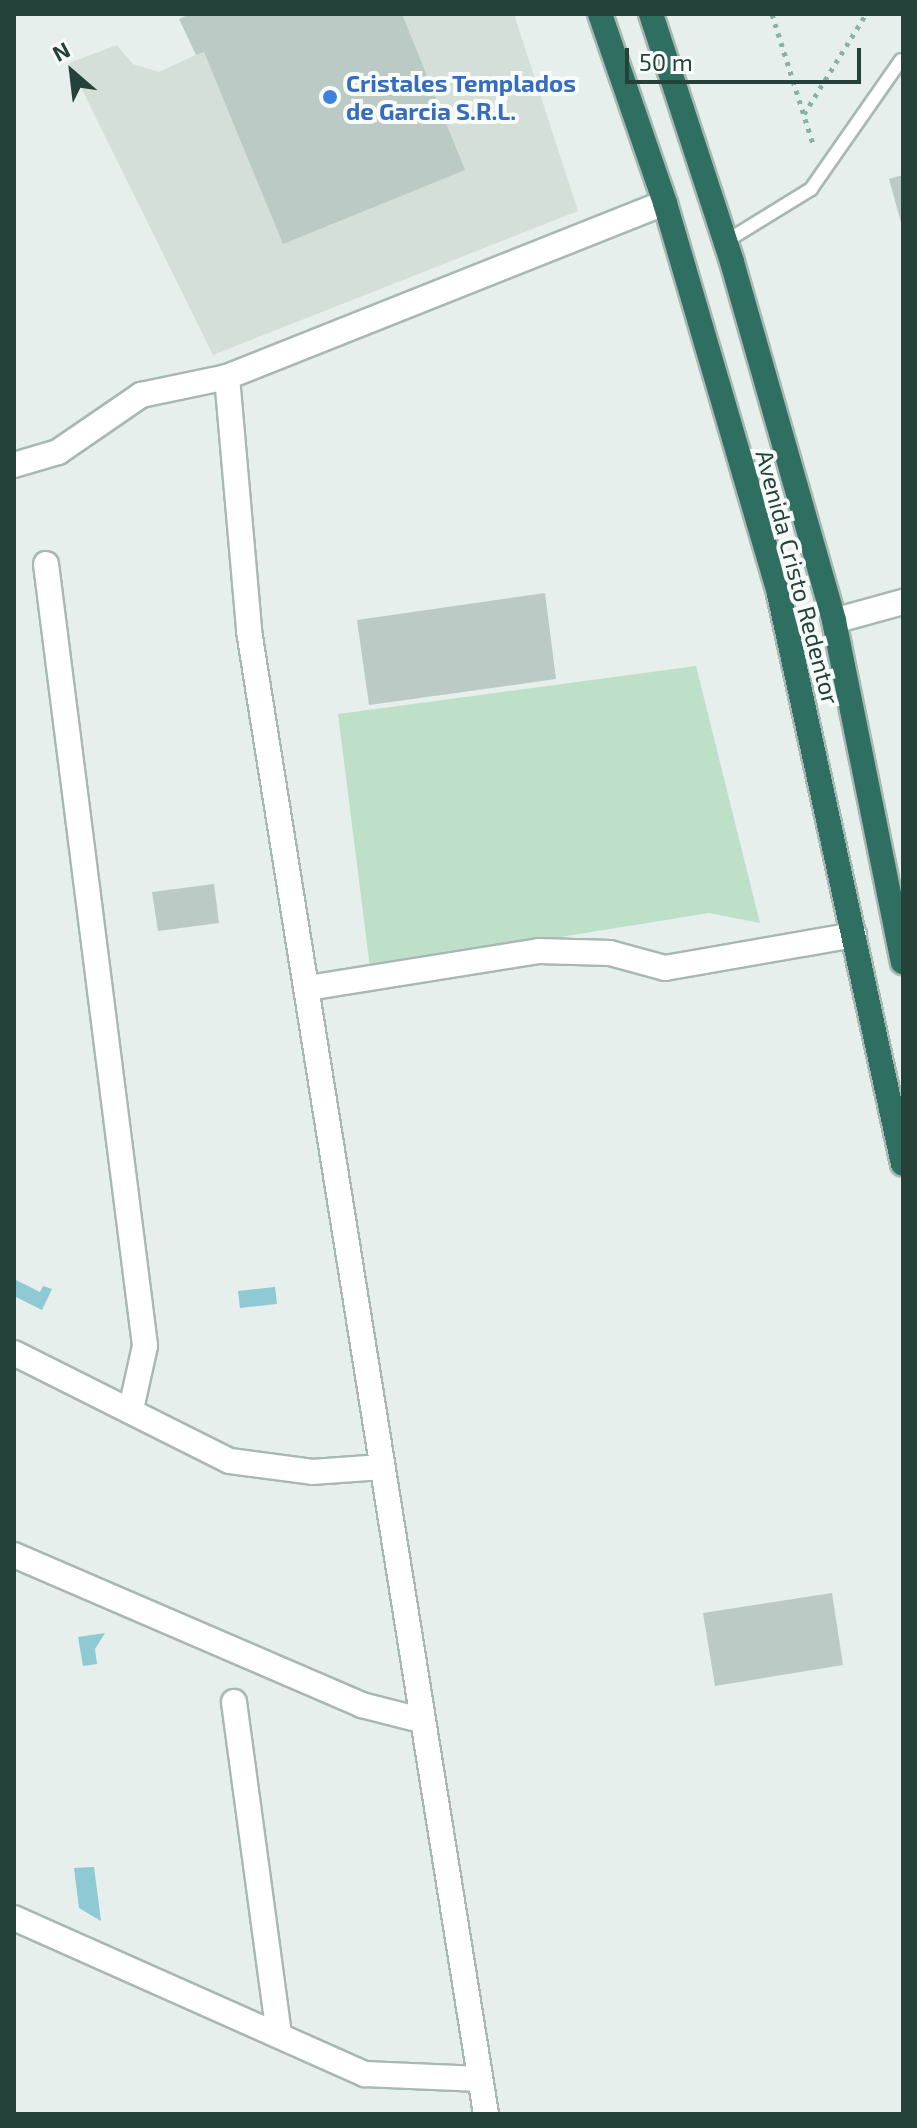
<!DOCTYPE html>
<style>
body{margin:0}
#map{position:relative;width:917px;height:2128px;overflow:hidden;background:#e6efeb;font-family:"Exo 2",sans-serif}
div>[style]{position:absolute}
.built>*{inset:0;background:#d4dfda}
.green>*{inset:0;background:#bfe0c8}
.water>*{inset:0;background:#8ec9d4}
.building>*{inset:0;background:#bbcac4}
.path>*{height:5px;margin-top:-2.5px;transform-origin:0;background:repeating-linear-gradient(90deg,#86b3a5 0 4px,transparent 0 10px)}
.roads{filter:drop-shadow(2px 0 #a8b8b2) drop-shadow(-2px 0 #a8b8b2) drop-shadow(0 2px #a8b8b2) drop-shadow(0 -2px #a8b8b2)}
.lane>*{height:12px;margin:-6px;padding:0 6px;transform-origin:6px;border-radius:6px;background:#fff}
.street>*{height:24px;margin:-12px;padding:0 12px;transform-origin:12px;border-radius:12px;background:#fff}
.highway>*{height:24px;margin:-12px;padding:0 12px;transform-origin:12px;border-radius:12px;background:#2f6f62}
.dots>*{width:22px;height:22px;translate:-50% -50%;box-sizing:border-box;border:4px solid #f7fbf9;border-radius:50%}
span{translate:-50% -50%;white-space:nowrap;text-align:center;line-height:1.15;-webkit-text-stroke:8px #f7fbf9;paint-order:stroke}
.shop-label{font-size:24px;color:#366cbe;font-weight:700}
.left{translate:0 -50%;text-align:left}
.street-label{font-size:24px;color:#24423a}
.frame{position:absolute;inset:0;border:16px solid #24423a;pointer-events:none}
.north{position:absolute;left:32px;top:32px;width:80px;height:80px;-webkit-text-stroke:6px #f7fbf9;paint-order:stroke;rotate:332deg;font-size:22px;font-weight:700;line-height:32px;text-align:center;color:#24423a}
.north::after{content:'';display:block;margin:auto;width:28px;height:36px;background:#24423a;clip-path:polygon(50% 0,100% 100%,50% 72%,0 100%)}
.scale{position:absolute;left:625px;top:48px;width:236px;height:36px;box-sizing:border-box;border:4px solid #24423a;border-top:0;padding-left:10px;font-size:24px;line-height:28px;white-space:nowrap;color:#24423a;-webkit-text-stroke:6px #f7fbf9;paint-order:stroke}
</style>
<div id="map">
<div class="built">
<div style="clip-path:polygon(284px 14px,514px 14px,578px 211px,213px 355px,69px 63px,117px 45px,133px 64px,159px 72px)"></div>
</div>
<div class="green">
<div style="clip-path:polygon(696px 666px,760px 923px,709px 913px,370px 968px,338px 714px)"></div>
</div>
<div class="water">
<div style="clip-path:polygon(14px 1279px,40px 1292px,43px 1286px,52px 1289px,42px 1310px,14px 1296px)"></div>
<div style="clip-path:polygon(275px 1287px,277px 1304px,240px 1308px,238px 1291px)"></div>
<div style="clip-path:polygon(105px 1633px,95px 1649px,97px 1664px,83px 1666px,78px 1637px)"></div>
<div style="clip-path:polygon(94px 1867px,101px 1921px,79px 1908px,74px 1868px)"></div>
</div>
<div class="building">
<div style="clip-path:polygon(190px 14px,402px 14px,465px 170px,283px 244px,204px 52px,196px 55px,179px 19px)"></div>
<div style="clip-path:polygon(903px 175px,903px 226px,902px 226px,889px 179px)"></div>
<div style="clip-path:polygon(545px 593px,556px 679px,369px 705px,357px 620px)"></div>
<div style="clip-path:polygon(214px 884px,219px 923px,158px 931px,152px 892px)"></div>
<div style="clip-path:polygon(832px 1593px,843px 1665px,715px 1686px,703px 1613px)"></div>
</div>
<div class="path">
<div style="left:772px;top:14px;width:139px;rotate:72.5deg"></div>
<div style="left:804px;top:114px;width:118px;rotate:-58.2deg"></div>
</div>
<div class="roads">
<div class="lane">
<div style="left:725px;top:242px;width:101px;rotate:-31.6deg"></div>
<div style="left:811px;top:189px;width:157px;rotate:-55.1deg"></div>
</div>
<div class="street">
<div style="left:227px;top:377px;width:255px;rotate:85deg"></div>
<div style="left:249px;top:631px;width:1502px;rotate:80.92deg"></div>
<div style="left:14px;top:465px;width:46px;rotate:-16.5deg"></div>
<div style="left:58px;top:452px;width:101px;rotate:-34.5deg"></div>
<div style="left:141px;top:395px;width:88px;rotate:-11.8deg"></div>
<div style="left:227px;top:377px;width:471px;rotate:-21.7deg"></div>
<div style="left:46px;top:564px;width:788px;rotate:82.78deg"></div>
<div style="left:145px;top:1346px;width:65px;rotate:102.5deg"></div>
<div style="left:834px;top:621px;width:72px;rotate:-15.4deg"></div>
<div style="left:308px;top:988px;width:234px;rotate:-9.1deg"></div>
<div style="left:539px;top:951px;width:71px;rotate:1.6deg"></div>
<div style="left:610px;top:953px;width:57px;rotate:15.3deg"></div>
<div style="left:665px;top:968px;width:192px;rotate:-9.9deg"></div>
<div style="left:14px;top:1353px;width:241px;rotate:26.6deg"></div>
<div style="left:230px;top:1461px;width:83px;rotate:7.6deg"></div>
<div style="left:312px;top:1472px;width:70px;rotate:-4.1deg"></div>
<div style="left:14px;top:1555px;width:379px;rotate:23.3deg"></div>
<div style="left:362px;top:1705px;width:61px;rotate:14.3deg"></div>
<div style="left:234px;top:1702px;width:334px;rotate:82.3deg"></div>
<div style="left:14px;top:1918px;width:384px;rotate:24deg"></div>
<div style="left:365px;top:2074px;width:115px;rotate:2.5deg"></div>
</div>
<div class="highway">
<div style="left:600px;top:14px;width:200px;rotate:71deg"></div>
<div style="left:665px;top:203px;width:407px;rotate:73.7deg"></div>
<div style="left:779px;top:594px;width:583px;rotate:77.73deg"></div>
<div style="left:651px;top:14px;width:261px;rotate:71.9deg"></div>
<div style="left:732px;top:262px;width:373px;rotate:74.1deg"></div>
<div style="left:834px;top:621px;width:348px;rotate:78.6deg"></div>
</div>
</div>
<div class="dots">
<div style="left:330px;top:97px;background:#3f7fe0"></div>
</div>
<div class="shop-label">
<span class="left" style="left:346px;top:97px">Cristales Templados<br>de Garcia S.R.L.</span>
</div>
<div class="street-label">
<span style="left:798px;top:577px;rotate:75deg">Avenida Cristo Redentor</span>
</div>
<div class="frame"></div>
<div class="north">N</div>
<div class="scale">50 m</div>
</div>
